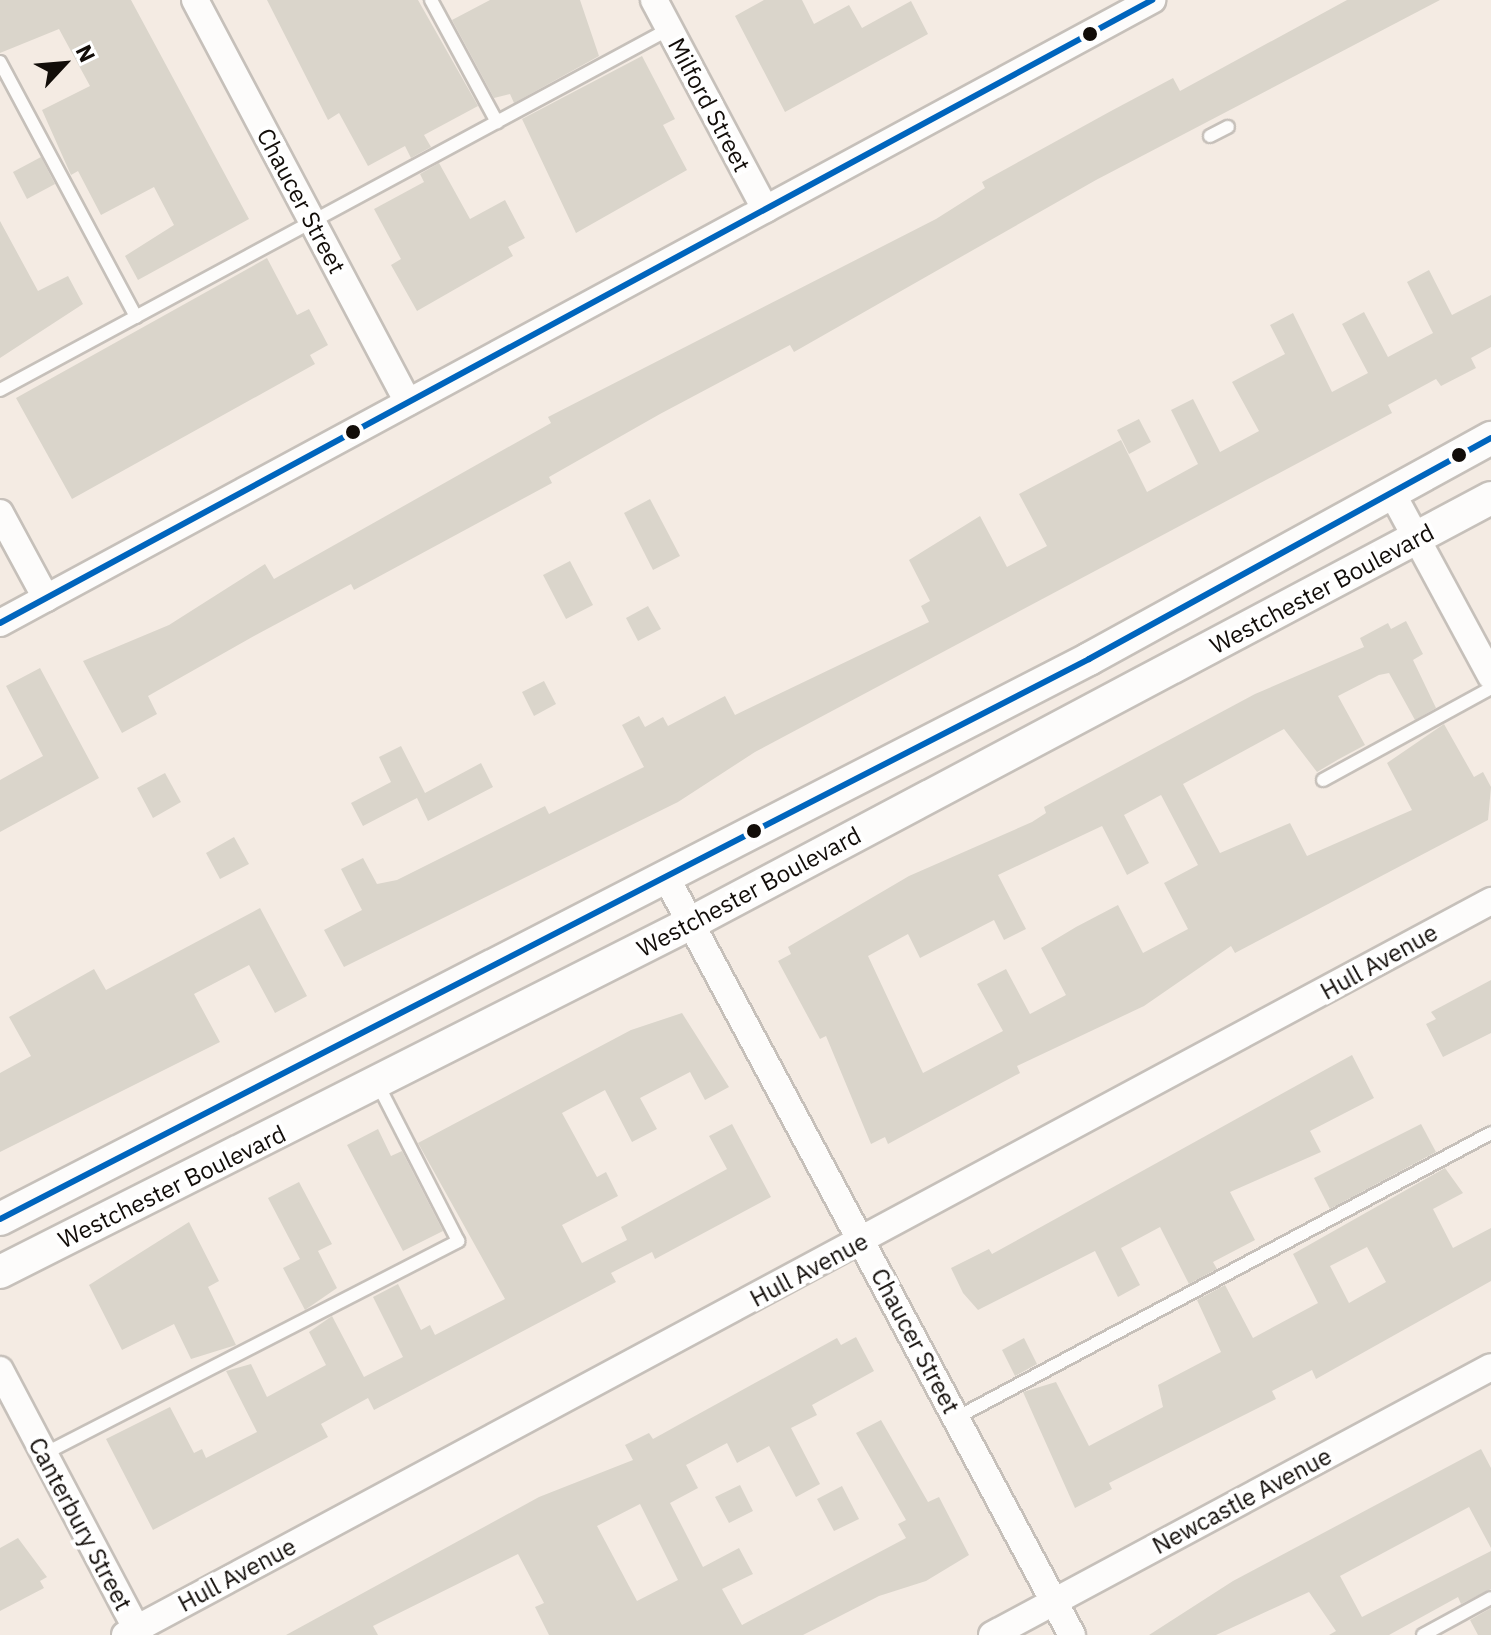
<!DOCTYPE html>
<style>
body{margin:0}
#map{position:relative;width:1491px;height:1635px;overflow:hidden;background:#f4ebe3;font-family:"IBM Plex Sans",sans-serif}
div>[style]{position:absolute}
.building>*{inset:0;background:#dad5cb}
.roads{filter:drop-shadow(2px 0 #c6c0ba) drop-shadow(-2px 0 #c6c0ba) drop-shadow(0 2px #c6c0ba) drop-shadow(0 -2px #c6c0ba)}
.service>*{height:12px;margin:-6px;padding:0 6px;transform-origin:6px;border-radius:6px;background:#fdfcfb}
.minor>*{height:26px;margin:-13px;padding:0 13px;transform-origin:13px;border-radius:13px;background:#fdfcfb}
.tertiary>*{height:32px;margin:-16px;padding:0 16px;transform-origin:16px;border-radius:16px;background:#fdfcfb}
.bus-1>*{height:6px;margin:-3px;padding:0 3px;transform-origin:3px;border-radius:3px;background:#0065bd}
.dots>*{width:22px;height:22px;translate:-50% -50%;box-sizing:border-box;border:4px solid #fff;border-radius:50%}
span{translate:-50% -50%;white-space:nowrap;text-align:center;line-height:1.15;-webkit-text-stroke:8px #fff;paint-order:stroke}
.street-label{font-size:24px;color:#120d09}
.north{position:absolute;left:24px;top:24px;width:80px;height:80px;-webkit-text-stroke:6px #fff;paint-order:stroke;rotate:64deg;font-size:22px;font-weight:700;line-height:32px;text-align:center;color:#120d09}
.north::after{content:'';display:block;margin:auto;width:28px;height:36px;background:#120d09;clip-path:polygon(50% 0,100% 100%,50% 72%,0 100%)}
</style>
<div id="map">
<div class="building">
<div style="clip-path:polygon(0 0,131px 0,249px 219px,138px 280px,125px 256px,174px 225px,154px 187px,101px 215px,78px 171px,71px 175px,42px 110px,90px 86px,59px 29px,0 53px)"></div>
<div style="clip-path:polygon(267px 0,418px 0,478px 106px,424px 135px,431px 147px,411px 158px,405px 146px,368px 166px,339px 113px,328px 120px)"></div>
<div style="clip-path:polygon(490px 0,580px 0,599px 56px,514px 103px,510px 94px,494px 98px,452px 20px)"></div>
<div style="clip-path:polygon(764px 0,802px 0,814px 24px,849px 5px,862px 28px,911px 1px,928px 34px,785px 112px,735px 16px)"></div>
<div style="clip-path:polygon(1347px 0,1440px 0,1096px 180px,794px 352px,790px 345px,660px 414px,549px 477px,552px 483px,354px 590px,351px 584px,254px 636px,148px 696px,157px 714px,122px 733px,83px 661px,169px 625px,265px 564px,274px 579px,551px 423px,548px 417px,936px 219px,985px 188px,982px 182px,1111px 111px,1173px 78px,1180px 91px)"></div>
<div style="clip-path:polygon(642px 56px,675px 119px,663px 125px,687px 170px,576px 233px,522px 119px)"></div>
<div style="clip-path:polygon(41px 157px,55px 184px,27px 199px,13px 172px)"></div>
<div style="clip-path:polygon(439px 163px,470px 219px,505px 200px,525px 238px,508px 247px,513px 256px,417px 311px,391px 265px,401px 259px,374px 209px,424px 182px,420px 174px)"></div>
<div style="clip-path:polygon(0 221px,38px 291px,68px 276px,83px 304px,0 358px)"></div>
<div style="clip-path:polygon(267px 258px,297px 315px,309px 309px,328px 345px,310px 355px,315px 364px,72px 499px,16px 398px)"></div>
<div style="clip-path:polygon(1429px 270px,1452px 315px,1491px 295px,1491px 347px,1471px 358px,1476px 368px,1441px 386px,1436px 379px,1388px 405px,1392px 413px,755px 752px,678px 802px,344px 967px,324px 930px,362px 910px,341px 869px,363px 858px,377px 884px,397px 880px,545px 806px,549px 814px,644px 767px,622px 725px,639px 716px,645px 727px,663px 717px,668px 726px,725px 696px,735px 715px,929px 622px,921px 606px,930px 601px,909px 560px,980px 516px,1007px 567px,1047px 546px,1019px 494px,1121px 440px,1147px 492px,1198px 464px,1171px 410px,1193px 399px,1220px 452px,1259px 431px,1232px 382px,1285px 354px,1270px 325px,1293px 313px,1332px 392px,1368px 373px,1342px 324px,1364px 312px,1388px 357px,1433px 333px,1407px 282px)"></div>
<div style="clip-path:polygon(1139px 419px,1151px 442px,1129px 454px,1117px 430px)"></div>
<div style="clip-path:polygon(650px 499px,680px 556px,653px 570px,624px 513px)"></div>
<div style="clip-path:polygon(570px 561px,593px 605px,566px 619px,543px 575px)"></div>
<div style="clip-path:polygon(648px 606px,661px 629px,638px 641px,626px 618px)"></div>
<div style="clip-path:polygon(evenodd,1406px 621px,1423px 654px,1413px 660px,1436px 708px,1415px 720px,1389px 673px,1379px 675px,1338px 696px,1365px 745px,1339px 759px,1317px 772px,1284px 729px,1183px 784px,1220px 853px,1290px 823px,1307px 856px,1412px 810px,1387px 763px,1444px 724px,1474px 777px,1483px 772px,1491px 787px,1488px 820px,1235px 953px,1231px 946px,1144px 1006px,1017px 1066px,1020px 1073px,888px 1144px,885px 1137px,871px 1144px,826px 1036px,820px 1039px,778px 961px,791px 954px,788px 947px,909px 876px,1032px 822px,1046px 813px,1044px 807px,1255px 694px,1364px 647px,1360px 638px,1388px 623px,1391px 629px,1406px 621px,1161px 795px,1198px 865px,1164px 883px,1188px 929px,1143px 953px,1118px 905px,1076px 927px,1041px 948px,1066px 995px,1030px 1014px,1006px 969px,977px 984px,1003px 1031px,923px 1073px,868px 956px,908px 934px,920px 958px,994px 920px,1004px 940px,1026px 929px,998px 875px,1102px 826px,1127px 875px,1149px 863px,1124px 815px,1161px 795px)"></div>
<div style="clip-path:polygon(40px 668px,99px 778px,0 832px,0 780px,43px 756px,6px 686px)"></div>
<div style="clip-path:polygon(544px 681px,556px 704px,534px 716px,522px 692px)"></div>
<div style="clip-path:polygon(401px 746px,425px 793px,481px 763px,493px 787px,428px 821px,417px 798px,363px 826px,351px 803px,391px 782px,379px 757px)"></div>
<div style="clip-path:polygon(165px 773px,181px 802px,153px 818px,137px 788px)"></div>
<div style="clip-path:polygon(234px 837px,249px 864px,220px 879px,206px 853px)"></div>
<div style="clip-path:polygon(260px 908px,307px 996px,275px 1013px,249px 965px,194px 994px,220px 1042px,0 1152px,0 1073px,31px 1056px,9px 1017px,94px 969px,106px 990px)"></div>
<div style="clip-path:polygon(1491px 980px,1491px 1033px,1443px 1057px,1426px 1024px,1436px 1019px,1431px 1012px)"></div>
<div style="clip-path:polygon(682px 1013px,729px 1087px,705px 1100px,690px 1072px,640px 1098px,657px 1129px,632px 1142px,605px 1090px,562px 1113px,597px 1177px,606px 1172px,618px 1196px,562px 1225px,582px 1263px,627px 1240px,621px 1227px,727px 1169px,709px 1136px,732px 1124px,771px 1197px,655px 1259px,652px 1252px,611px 1273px,616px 1282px,374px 1410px,368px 1398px,321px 1424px,328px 1437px,153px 1530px,106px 1439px,170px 1407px,194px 1453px,202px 1449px,206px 1458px,257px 1432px,226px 1371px,251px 1364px,267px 1397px,326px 1365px,309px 1332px,332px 1316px,364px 1377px,403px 1357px,373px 1297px,398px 1284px,421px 1330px,430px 1325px,435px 1335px,505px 1299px,418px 1143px,631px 1030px)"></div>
<div style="clip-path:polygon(1352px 1055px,1374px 1098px,1310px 1131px,1321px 1152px,1230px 1192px,1255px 1240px,1213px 1262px,1217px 1269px,1189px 1284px,1160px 1227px,1121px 1248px,1140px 1285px,1118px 1297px,1095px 1251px,978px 1310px,963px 1293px,951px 1268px,989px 1249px,992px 1254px)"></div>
<div style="clip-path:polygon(1421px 1124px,1436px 1152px,1330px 1209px,1314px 1178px)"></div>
<div style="clip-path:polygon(378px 1129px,391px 1156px,402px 1151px,443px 1231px,403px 1251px,347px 1145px)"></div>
<div style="clip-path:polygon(evenodd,1445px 1168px,1463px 1193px,1433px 1209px,1453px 1248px,1491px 1228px,1491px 1281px,1316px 1379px,1312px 1370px,1272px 1391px,1276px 1399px,1109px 1483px,1112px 1489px,1075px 1508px,1023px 1392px,1056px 1382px,1089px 1446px,1163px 1407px,1158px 1385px,1221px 1352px,1197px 1300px,1225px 1285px,1253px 1338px,1318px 1303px,1293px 1254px,1445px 1168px,1367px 1247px,1386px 1282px,1349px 1303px,1330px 1266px,1367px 1247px)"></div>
<div style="clip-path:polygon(299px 1182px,332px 1244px,318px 1251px,337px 1288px,305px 1310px,283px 1268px,300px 1259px,268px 1198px)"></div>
<div style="clip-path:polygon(189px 1222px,219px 1281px,208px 1287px,236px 1345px,191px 1359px,174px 1324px,122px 1350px,89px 1285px)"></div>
<div style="clip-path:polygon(evenodd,856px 1337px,874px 1371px,812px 1405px,817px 1415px,791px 1428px,820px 1484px,796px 1497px,769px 1446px,737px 1463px,727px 1443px,686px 1465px,698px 1488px,670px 1503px,703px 1567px,739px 1548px,753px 1574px,722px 1589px,742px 1625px,906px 1538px,898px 1524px,906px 1520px,856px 1433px,881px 1420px,928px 1502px,939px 1497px,969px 1555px,926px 1581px,879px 1596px,803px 1635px,549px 1635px,535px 1607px,544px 1603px,518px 1554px,373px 1626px,378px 1635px,286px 1635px,539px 1497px,633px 1460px,625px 1445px,649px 1433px,653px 1439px,837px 1338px,841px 1345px,856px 1337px,640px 1504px,678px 1580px,637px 1601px,597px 1526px,640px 1504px)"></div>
<div style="clip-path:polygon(1024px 1338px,1037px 1364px,1015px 1376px,1002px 1350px)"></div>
<div style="clip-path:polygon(1481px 1449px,1491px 1468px,1491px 1548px,1469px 1507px,1340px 1576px,1362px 1617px,1491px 1551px,1491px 1589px,1461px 1604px,1458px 1597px,1389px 1635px,1329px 1635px,1336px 1631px,1309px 1592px,1216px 1635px,1149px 1635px,1233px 1581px)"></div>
<div style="clip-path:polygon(740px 1485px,753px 1511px,729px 1523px,715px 1497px)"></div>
<div style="clip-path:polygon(842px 1486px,859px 1519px,834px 1531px,817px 1499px)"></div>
<div style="clip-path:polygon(18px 1538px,47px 1577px,40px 1581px,44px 1588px,0 1611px,0 1548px)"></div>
<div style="clip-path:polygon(1491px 1608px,1491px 1635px,1478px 1635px,1470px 1620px)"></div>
</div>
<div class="roads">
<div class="service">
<div style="left:431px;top:0;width:139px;rotate:61.6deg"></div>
<div style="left:0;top:62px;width:289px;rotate:61.9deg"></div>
<div style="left:1210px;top:136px;width:20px;rotate:-27deg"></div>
<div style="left:0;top:390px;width:760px;rotate:-28.35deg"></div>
<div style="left:1323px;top:780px;width:192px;rotate:-28.7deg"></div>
<div style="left:956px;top:1418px;width:606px;rotate:-28.04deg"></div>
<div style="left:42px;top:1455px;width:468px;rotate:-27.2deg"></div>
<div style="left:458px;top:1241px;width:175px;rotate:-117.1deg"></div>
<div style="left:1423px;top:1635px;width:77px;rotate:-28.6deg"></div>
</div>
<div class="minor">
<div style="left:195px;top:0;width:455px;rotate:62.1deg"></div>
<div style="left:654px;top:0;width:237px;rotate:62deg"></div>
<div style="left:1392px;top:493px;width:208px;rotate:61.6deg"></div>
<div style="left:0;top:513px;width:97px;rotate:61.6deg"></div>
<div style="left:0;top:623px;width:1310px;rotate:-28.4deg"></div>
<div style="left:666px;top:877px;width:860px;rotate:61.83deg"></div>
<div style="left:0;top:1370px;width:300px;rotate:62.2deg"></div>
<div style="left:125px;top:1635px;width:1551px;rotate:-28.25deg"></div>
<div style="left:992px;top:1635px;width:566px;rotate:-28.24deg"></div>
</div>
<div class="tertiary">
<div style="left:0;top:1219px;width:1225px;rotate:-27.21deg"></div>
<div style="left:1089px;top:659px;width:459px;rotate:-28.8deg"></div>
<div style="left:0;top:1272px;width:774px;rotate:-26.8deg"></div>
<div style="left:691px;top:923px;width:906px;rotate:-27.98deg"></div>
</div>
</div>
<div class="bus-1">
<div style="left:0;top:623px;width:1310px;rotate:-28.4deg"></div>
<div style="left:0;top:1219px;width:1225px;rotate:-27.21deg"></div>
<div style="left:1089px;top:659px;width:459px;rotate:-28.8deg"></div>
</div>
<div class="dots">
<div style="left:1090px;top:34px;background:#120d09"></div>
<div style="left:353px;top:432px;background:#120d09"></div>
<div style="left:1459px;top:455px;background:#120d09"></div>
<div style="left:754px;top:831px;background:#120d09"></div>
</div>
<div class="street-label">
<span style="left:709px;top:105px;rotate:62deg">Milford Street</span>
<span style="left:301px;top:201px;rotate:62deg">Chaucer Street</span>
<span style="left:1322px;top:589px;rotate:-28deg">Westchester Boulevard</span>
<span style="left:749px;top:892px;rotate:-28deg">Westchester Boulevard</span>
<span style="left:1379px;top:962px;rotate:-29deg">Hull Avenue</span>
<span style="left:172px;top:1187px;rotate:-26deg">Westchester Boulevard</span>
<span style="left:809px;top:1270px;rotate:-28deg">Hull Avenue</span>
<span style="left:915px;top:1341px;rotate:62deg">Chaucer Street</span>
<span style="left:1242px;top:1501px;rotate:-28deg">Newcastle Avenue</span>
<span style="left:80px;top:1524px;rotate:62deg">Canterbury Street</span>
<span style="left:237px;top:1575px;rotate:-28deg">Hull Avenue</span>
</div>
<div class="north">N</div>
</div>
